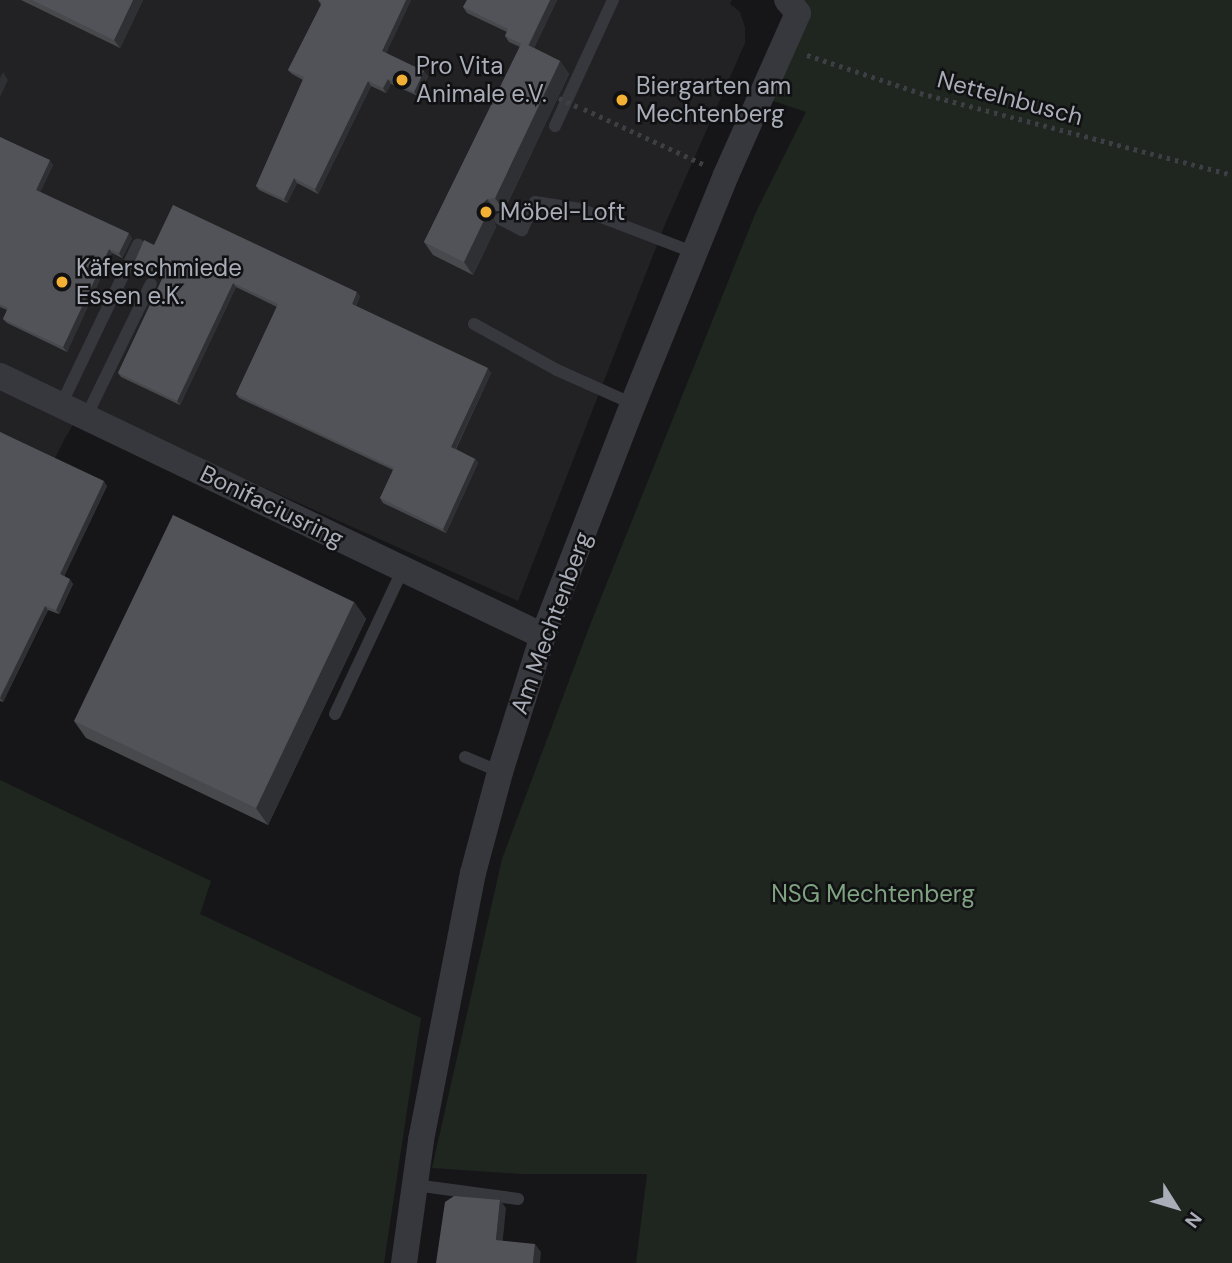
<!DOCTYPE html>
<meta charset="utf-8">
<style>
body{margin:0}
#map{position:relative;width:1232px;height:1263px;overflow:hidden;background:#161618;font-family:"DM Sans",sans-serif}
div>[style]{position:absolute}
.built>*{inset:0;background:#222225}
.green>*{inset:0;background:#1e261f}
.path>*{height:4.5px;margin-top:-2.25px;transform-origin:0;background:repeating-linear-gradient(90deg,#3d3f44 0 3.5px,transparent 0 8.5px)}
.service>*{height:12px;margin:-6px;padding:0 6px;transform-origin:6px;border-radius:6px;background:#37383d}
.minor>*{height:26px;margin:-13px;padding:0 13px;transform-origin:13px;border-radius:13px;background:#37383d}
.path-bridge>*{height:4.5px;margin-top:-2.25px;transform-origin:0;background:repeating-linear-gradient(90deg,#3d3f44 0 3.5px,transparent 0 8.5px)}
.wall>*{inset:0;background:#47494d}
.shaded-wall>*{inset:0;background:#2f3033}
.building>*{inset:0;background:#525359}
.dots>*{width:19px;height:19px;translate:-50% -50%;box-sizing:border-box;border:4px solid #111113;border-radius:50%}
span{translate:-50% -50%;white-space:nowrap;text-align:center;line-height:1.15;-webkit-text-stroke:5px #111113;paint-order:stroke}
.poi-label{font-size:24px;color:#a8adb8}
.left{translate:0 -50%;text-align:left}
.street-label{font-size:24px;color:#a8adb8}
.park-label{font-size:24px;color:#7fa381}
.north{position:absolute;left:1141px;top:1172px;width:70px;height:70px;-webkit-text-stroke:5px #111113;paint-order:stroke;rotate:127deg;font-size:19px;font-weight:700;line-height:28px;text-align:center;color:#a8adb8}
.north::after{content:'';display:block;margin:auto;width:24px;height:32px;background:#a8adb8;clip-path:polygon(50% 0,100% 100%,50% 72%,0 100%)}
</style>
<div id="map">
<div class="built">
<div style="clip-path:polygon(0 0,732px 0,730px 4px,740px 12px,745px 27px,745px 43px,666px 222px,518px 601px,84px 407px,65px 438px,0 567px)"></div>
</div>
<div class="green">
<div style="clip-path:polygon(800px 0,1232px 0,1232px 1263px,636px 1263px,647px 1174px,523px 1174px,432px 1168px,502px 859px,590px 625px,756px 212px,806px 112px,761px 97px)"></div>
<div style="clip-path:polygon(0 780px,211px 881px,200px 914px,421px 1018px,384px 1263px,0 1263px)"></div>
</div>
<div class="path">
<div style="left:807px;top:55px;width:119px;rotate:18.6deg"></div>
<div style="left:920px;top:93px;width:323px;rotate:14.7deg"></div>
<div style="left:584px;top:109px;width:131px;rotate:24.8deg"></div>
</div>
<div class="service">
<div style="left:555px;top:126px;width:139px;rotate:-65.3deg"></div>
<div style="left:500px;top:219px;width:25px;rotate:27deg"></div>
<div style="left:522px;top:230px;width:31px;rotate:-65deg"></div>
<div style="left:535px;top:202px;width:46px;rotate:8.8deg"></div>
<div style="left:580px;top:209px;width:123px;rotate:20.9deg"></div>
<div style="left:474px;top:324px;width:95px;rotate:29deg"></div>
<div style="left:557px;top:370px;width:83px;rotate:24.1deg"></div>
<div style="left:61px;top:405px;width:178px;rotate:-64.4deg"></div>
<div style="left:86px;top:417px;width:148px;rotate:-64deg"></div>
<div style="left:335px;top:714px;width:160px;rotate:-64.9deg"></div>
<div style="left:465px;top:757px;width:38px;rotate:23deg"></div>
<div style="left:415px;top:1185px;width:104px;rotate:7.7deg"></div>
</div>
<div class="minor">
<div style="left:0;top:376px;width:602px;rotate:25.59deg"></div>
<div style="left:404px;top:1263px;width:124px;rotate:-82.1deg"></div>
<div style="left:421px;top:1140px;width:272px;rotate:-79deg"></div>
<div style="left:473px;top:873px;width:105px;rotate:-75deg"></div>
<div style="left:500px;top:772px;width:143px;rotate:-72.5deg"></div>
<div style="left:543px;top:636px;width:249px;rotate:-68.8deg"></div>
<div style="left:633px;top:404px;width:247px;rotate:-67.9deg"></div>
<div style="left:726px;top:175px;width:177px;rotate:-66deg"></div>
<div style="left:798px;top:13px;width:17px;rotate:-130deg"></div>
</div>
<div class="path-bridge">
<div style="left:559px;top:98px;width:23px;rotate:25deg"></div>
</div>
<div class="wall">
<div style="clip-path:polygon(21px 0,143px 0,120px 48px)"></div>
<div style="clip-path:polygon(318px 0,411px 0,386px 53px,428px 76px,418px 96px,391px 84px,386px 93px,371px 86px,318px 194px,297px 183px,287px 203px,259px 190px,256px 186px,303px 80px,292px 74px,288px 70px,321px 5px)"></div>
<div style="clip-path:polygon(467px 0,557px 0,534px 48px,560px 61px,569px 74px,504px 211px,496px 211px,492px 216px,496px 227px,473px 275px,433px 255px,424px 242px,520px 47px,509px 42px,505px 36px,507px 32px,467px 13px,463px 7px)"></div>
<div style="clip-path:polygon(0 137px,53px 165px,40px 192px,132px 238px,122px 258px,112px 253px,67px 352px,7px 323px,3px 319px,7px 310px,0 307px)"></div>
<div style="clip-path:polygon(154px 245px,360px 296px,356px 306px,491px 373px,456px 449px,475px 459px,478px 463px,446px 533px,383px 503px,380px 498px,393px 470px,239px 398px,236px 394px,277px 307px,236px 287px,180px 405px,121px 377px,118px 373px,163px 277px,138px 265px,135px 261px)"></div>
<div style="clip-path:polygon(0 432px,107px 486px,64px 576px,73px 584px,59px 614px,48px 610px,3px 702px,0 701px)"></div>
<div style="clip-path:polygon(354px 602px,366px 619px,268px 825px,86px 738px,74px 721px)"></div>
</div>
<div class="shaded-wall">
<div style="clip-path:polygon(133px 0,143px 0,120px 48px,114px 40px)"></div>
<div style="clip-path:polygon(406px 0,411px 0,385px 56px,382px 51px)"></div>
<div style="clip-path:polygon(550px 0,557px 0,532px 52px,528px 47px)"></div>
<div style="clip-path:polygon(560px 61px,569px 74px,504px 211px,495px 198px)"></div>
<div style="clip-path:polygon(424px 71px,428px 76px,418px 96px,414px 92px)"></div>
<div style="clip-path:polygon(3px 72px,8px 80px,0 97px,0 78px)"></div>
<div style="clip-path:polygon(388px 79px,391px 84px,386px 93px,383px 88px)"></div>
<div style="clip-path:polygon(368px 81px,371px 86px,318px 194px,315px 189px)"></div>
<div style="clip-path:polygon(50px 160px,53px 165px,39px 194px,36px 190px)"></div>
<div style="clip-path:polygon(294px 178px,297px 183px,287px 203px,284px 199px)"></div>
<div style="clip-path:polygon(487px 199px,496px 211px,492px 216px,496px 227px,473px 275px,464px 262px,483px 203px)"></div>
<div style="clip-path:polygon(129px 233px,132px 238px,122px 258px,119px 253px)"></div>
<div style="clip-path:polygon(109px 249px,112px 253px,67px 352px,63px 347px)"></div>
<div style="clip-path:polygon(233px 283px,236px 287px,180px 405px,177px 401px)"></div>
<div style="clip-path:polygon(357px 292px,360px 296px,355px 308px,352px 304px)"></div>
<div style="clip-path:polygon(488px 368px,491px 373px,454px 452px,451px 447px)"></div>
<div style="clip-path:polygon(475px 459px,478px 463px,446px 533px,443px 529px)"></div>
<div style="clip-path:polygon(104px 481px,107px 486px,63px 579px,60px 574px)"></div>
<div style="clip-path:polygon(70px 579px,73px 584px,59px 614px,56px 610px)"></div>
<div style="clip-path:polygon(354px 602px,366px 619px,268px 825px,256px 808px)"></div>
<div style="clip-path:polygon(45px 606px,48px 610px,3px 702px,0 698px)"></div>
<div style="clip-path:polygon(500px 1200px,506px 1208px,502px 1248px,496px 1240px)"></div>
<div style="clip-path:polygon(535px 1244px,541px 1252px,540px 1263px,533px 1263px)"></div>
</div>
<div class="building">
<div style="clip-path:polygon(32px 0,133px 0,114px 40px)"></div>
<div style="clip-path:polygon(318px 0,406px 0,382px 51px,424px 71px,414px 92px,388px 79px,383px 88px,368px 81px,315px 189px,294px 178px,284px 199px,256px 186px,304px 77px,288px 70px,322px 3px)"></div>
<div style="clip-path:polygon(467px 0,550px 0,528px 45px,522px 42px,522px 44px,505px 36px,508px 29px,463px 7px)"></div>
<div style="clip-path:polygon(522px 42px,560px 61px,495px 198px,487px 199px,483px 203px,487px 214px,464px 262px,424px 242px)"></div>
<div style="clip-path:polygon(0 137px,50px 160px,36px 190px,129px 233px,119px 253px,109px 249px,63px 347px,3px 319px,8px 308px,0 304px)"></div>
<div style="clip-path:polygon(173px 205px,357px 292px,352px 304px,488px 368px,451px 447px,475px 459px,443px 529px,380px 498px,394px 468px,236px 394px,278px 304px,233px 283px,177px 401px,118px 373px,164px 275px,135px 261px,144px 240px,154px 245px)"></div>
<div style="clip-path:polygon(0 432px,104px 481px,60px 574px,70px 579px,56px 610px,45px 606px,0 697px)"></div>
<div style="clip-path:polygon(173px 515px,354px 602px,256px 808px,74px 721px)"></div>
<div style="clip-path:polygon(454px 1196px,500px 1200px,496px 1240px,535px 1244px,533px 1263px,436px 1263px,445px 1202px)"></div>
</div>
<div class="dots">
<div style="left:402px;top:80px;background:#f2b134"></div>
<div style="left:622px;top:100px;background:#f2b134"></div>
<div style="left:486px;top:212px;background:#f2b134"></div>
<div style="left:62px;top:282px;background:#f2b134"></div>
</div>
<div class="poi-label">
<span class="left" style="left:416px;top:80px">Pro Vita<br>Animale e.V.</span>
<span class="left" style="left:636px;top:100px">Biergarten am<br>Mechtenberg</span>
<span class="left" style="left:500px;top:212px">Möbel-Loft</span>
<span class="left" style="left:76px;top:282px">Käferschmiede<br>Essen e.K.</span>
</div>
<div class="street-label">
<span style="left:1010px;top:98px;rotate:15deg">Nettelnbusch</span>
<span style="left:272px;top:506px;rotate:26deg">Bonifaciusring</span>
<span style="left:551px;top:623px;rotate:-70deg">Am Mechtenberg</span>
</div>
<div class="park-label">
<span style="left:873px;top:894px">NSG Mechtenberg</span>
</div>
<div class="north">N</div>
</div>
